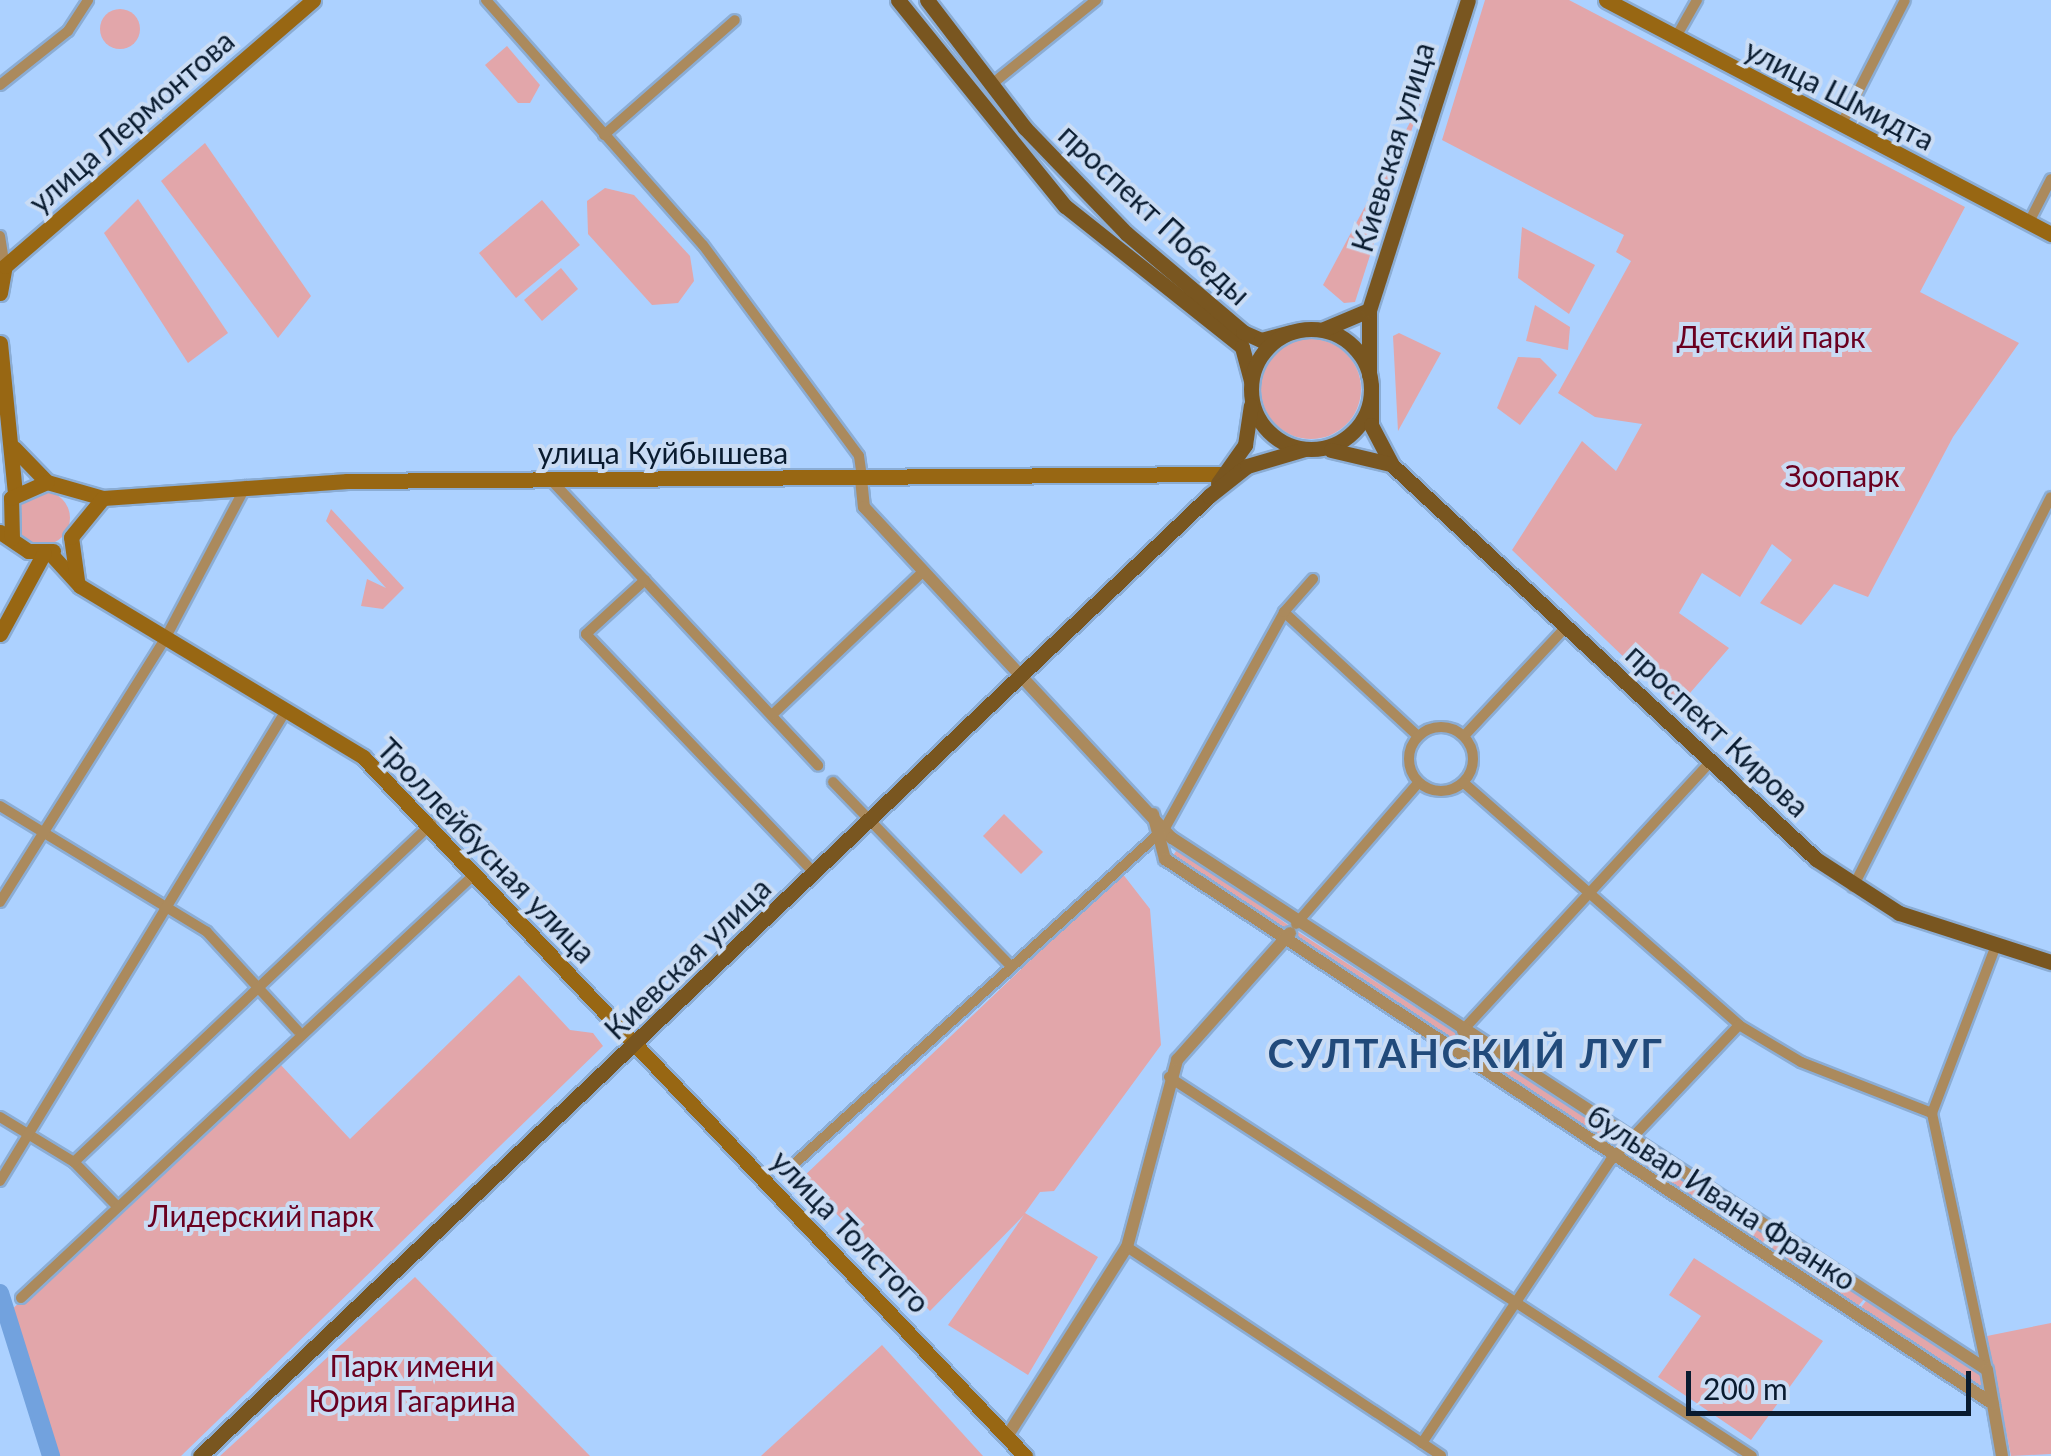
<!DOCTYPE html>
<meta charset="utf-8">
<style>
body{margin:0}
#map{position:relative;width:2051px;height:1456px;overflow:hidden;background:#acd1ff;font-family:Lato,sans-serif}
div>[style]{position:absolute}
.green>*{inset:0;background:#e2a6aa}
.round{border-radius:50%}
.river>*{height:18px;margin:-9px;padding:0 9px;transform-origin:9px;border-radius:9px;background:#72a2de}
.roads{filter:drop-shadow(2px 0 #8badd5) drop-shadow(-2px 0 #8badd5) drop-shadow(0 2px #8badd5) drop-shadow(0 -2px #8badd5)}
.minor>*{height:10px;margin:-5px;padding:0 5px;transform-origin:5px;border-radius:5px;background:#ab8a5d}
.minor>.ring{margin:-5px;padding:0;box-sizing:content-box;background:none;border:10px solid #ab8a5d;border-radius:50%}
.tertiary>*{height:12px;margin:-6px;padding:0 6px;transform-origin:6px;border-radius:6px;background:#ab8a5d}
.secondary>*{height:15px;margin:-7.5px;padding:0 7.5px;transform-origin:7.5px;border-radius:7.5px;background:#986713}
.primary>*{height:15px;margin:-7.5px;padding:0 7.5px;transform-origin:7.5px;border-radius:7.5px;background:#795620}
.primary>.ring{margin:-7.5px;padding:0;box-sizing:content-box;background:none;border:15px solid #795620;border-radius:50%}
span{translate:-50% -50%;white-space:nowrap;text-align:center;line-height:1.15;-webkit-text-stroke:8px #cadcf4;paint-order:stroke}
.street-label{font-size:30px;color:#091b2f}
.park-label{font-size:30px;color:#6a0020}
.district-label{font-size:40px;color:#214a7b;font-weight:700;letter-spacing:2.5px}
.scale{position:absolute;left:1686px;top:1371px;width:285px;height:45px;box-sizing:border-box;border:5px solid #091b2f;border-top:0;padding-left:12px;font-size:30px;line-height:35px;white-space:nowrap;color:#091b2f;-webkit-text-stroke:8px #cadcf4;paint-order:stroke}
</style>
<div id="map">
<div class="green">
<div style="clip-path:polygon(1485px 0,1569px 0,1965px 207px,1920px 292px,2019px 343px,1953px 437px,1868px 597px,1834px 584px,1801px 625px,1760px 603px,1792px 560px,1772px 544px,1740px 597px,1702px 573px,1679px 613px,1729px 648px,1677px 708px,1512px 550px,1582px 441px,1616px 471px,1642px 424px,1595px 417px,1558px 393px,1631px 261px,1616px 252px,1624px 235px,1442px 140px)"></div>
<div class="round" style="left:100px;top:9px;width:40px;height:40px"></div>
<div style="clip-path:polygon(507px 46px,540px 85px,530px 103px,518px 103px,485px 65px)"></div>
<div style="clip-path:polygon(1421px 101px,1389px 200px,1386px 201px,1373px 194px)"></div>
<div style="clip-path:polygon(205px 143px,311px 296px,278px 338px,161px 181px)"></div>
<div style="clip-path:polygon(605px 188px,634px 195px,690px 256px,694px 281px,678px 303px,652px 305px,588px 234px,587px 201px)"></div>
<div style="clip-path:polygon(138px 199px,228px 333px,188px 363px,104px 233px)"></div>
<div style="clip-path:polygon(542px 200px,580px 245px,516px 298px,479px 253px)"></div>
<div style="clip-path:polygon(1368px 201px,1384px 212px,1355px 302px,1344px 303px,1323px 285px)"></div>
<div style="clip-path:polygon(1522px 227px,1595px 265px,1569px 314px,1518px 278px)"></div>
<div style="clip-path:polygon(561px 268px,578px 289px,542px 321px,524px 300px)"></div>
<div style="clip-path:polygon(1535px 305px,1570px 327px,1568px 350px,1526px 341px)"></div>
<div style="clip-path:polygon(1399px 333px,1441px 353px,1398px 431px,1393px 336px)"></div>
<div class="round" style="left:1261px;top:339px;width:100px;height:100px"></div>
<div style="clip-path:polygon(1518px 357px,1540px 358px,1557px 375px,1520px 425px,1497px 408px)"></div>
<div class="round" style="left:16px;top:491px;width:54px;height:54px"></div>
<div style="clip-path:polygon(331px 509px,404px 588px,383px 609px,361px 606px,367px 579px,386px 588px,326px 521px)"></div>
<div style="clip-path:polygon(1004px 814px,1043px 852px,1021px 874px,983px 836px)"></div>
<div style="clip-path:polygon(1178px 848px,1291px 927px,1286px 934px,1171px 859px)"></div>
<div style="clip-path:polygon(1122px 873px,1150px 909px,1161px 1045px,1054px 1191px,1040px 1192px,1025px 1213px,1098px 1257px,1028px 1375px,948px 1325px,1024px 1215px,930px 1311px,802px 1178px)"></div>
<div style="clip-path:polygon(1295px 930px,1448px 1028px,1625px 1140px,1614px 1151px,1290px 937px)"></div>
<div style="clip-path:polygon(519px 975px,570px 1030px,593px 1033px,603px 1046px,181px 1456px,53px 1456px,8px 1313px,279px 1063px,350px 1139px)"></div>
<div style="clip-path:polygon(1629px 1143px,1864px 1299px,1855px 1310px,1619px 1154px)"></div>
<div style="clip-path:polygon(1694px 1258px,1823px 1341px,1751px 1440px,1658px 1377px,1701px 1316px,1669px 1295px)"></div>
<div style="clip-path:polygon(415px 1277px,590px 1456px,220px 1456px)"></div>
<div style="clip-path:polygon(1866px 1301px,1984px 1372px,1988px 1396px,1858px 1311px)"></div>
<div style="clip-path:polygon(2051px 1323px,2051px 1454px,2011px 1456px,1987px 1336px)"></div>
<div style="clip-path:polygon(882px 1345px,983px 1456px,761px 1456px)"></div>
</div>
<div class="river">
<div style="left:0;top:1293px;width:171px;rotate:72.6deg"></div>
</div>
<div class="roads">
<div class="minor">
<div style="left:486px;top:0;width:327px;rotate:48.5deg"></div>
<div style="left:703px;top:245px;width:262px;rotate:53.5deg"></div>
<div style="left:859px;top:456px;width:22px;rotate:82deg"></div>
<div style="left:1676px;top:37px;width:43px;rotate:-60.4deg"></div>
<div style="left:992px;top:84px;width:134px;rotate:-38.9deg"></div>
<div style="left:0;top:85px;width:87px;rotate:-38.5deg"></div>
<div style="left:68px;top:31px;width:37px;rotate:-57deg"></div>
<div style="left:1841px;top:125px;width:140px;rotate:-62.9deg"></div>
<div style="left:604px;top:135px;width:174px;rotate:-41.3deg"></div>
<div style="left:2029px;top:222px;width:48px;rotate:-62.9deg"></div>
<div style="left:0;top:236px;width:30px;rotate:81deg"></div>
<div style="left:551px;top:480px;width:391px;rotate:46.9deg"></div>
<div style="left:645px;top:580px;width:80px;rotate:137.5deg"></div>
<div style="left:586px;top:634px;width:332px;rotate:46.3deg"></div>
<div style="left:1284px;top:612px;width:183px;rotate:42.8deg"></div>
<div style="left:772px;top:715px;width:209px;rotate:-43.5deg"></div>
<div class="ring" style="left:1409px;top:727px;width:54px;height:54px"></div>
<div style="left:1464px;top:736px;width:149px;rotate:-46.9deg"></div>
<div style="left:833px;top:782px;width:252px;rotate:46deg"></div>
<div style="left:1464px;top:783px;width:366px;rotate:41.3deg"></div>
<div style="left:1739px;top:1025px;width:72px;rotate:30.8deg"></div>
<div style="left:1801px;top:1062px;width:141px;rotate:21.3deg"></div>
<div style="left:0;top:806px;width:242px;rotate:31.3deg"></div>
<div style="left:207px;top:932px;width:134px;rotate:47.4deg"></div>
<div style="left:1853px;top:887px;width:437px;rotate:-63.1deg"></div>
<div style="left:0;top:902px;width:313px;rotate:-57.9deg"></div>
<div style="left:166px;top:637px;width:171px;rotate:-62.1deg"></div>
<div style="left:1296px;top:924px;width:186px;rotate:-49.1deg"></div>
<div style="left:1462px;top:1031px;width:369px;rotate:-47.3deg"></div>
<div style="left:1169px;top:1077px;width:695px;rotate:33.03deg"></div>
<div style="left:0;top:1117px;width:87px;rotate:31.3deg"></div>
<div style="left:74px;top:1162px;width:60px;rotate:45.7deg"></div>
<div style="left:74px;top:1162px;width:492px;rotate:-43.4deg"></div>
<div style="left:792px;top:1166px;width:503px;rotate:-42.18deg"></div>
<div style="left:1165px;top:828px;width:247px;rotate:-61.1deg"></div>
<div style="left:1284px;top:612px;width:44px;rotate:-48.7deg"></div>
<div style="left:0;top:1181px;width:549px;rotate:-58.71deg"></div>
<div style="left:1127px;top:1247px;width:377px;rotate:33.6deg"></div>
<div style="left:21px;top:1298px;width:623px;rotate:-43.05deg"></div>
<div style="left:1987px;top:1370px;width:263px;rotate:-102.1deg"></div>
<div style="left:1932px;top:1113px;width:177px;rotate:-69.1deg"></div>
<div style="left:1422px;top:1443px;width:339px;rotate:-56.3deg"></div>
<div style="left:1610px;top:1161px;width:187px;rotate:-46.5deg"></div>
</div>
<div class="tertiary">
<div style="left:861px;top:479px;width:28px;rotate:84deg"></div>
<div style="left:864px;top:507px;width:452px;rotate:47.1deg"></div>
<div style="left:1172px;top:838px;width:973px;rotate:33.13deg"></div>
<div style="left:1987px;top:1370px;width:87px;rotate:80.1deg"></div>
<div style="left:1153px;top:814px;width:47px;rotate:75.1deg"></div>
<div style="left:1165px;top:859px;width:991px;rotate:33.35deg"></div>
<div style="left:1008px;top:1435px;width:222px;rotate:-57.7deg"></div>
<div style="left:1127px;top:1247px;width:194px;rotate:-75deg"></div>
<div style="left:1177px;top:1060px;width:170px;rotate:-48.3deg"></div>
</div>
<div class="secondary">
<div style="left:1606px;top:0;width:503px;rotate:27.74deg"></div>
<div style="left:0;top:293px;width:27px;rotate:-80deg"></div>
<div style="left:5px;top:266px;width:407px;rotate:-40.8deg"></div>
<div style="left:0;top:343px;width:151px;rotate:84.3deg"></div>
<div style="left:14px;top:448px;width:47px;rotate:45.9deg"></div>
<div style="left:47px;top:482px;width:58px;rotate:15.9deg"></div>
<div style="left:103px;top:498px;width:245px;rotate:-4deg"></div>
<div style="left:347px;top:481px;width:876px;rotate:-0.46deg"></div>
<div style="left:0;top:532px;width:34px;rotate:34deg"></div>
<div style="left:28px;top:551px;width:25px"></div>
<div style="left:12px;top:538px;width:40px;rotate:-91.4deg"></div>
<div style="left:11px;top:498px;width:39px;rotate:-24deg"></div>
<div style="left:49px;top:552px;width:46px;rotate:47.6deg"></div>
<div style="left:80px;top:586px;width:331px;rotate:31.1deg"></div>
<div style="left:363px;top:757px;width:963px;rotate:46.56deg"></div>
<div style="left:77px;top:580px;width:43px;rotate:-97.9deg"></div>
<div style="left:71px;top:537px;width:50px;rotate:-50.6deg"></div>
<div style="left:0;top:634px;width:92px;rotate:-61.5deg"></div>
</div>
<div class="primary">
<div style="left:898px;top:0;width:265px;rotate:51deg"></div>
<div style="left:1065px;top:206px;width:226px;rotate:38.5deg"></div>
<div style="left:1242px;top:347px;width:35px;rotate:75deg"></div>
<div style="left:927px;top:0;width:161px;rotate:52.6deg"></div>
<div style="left:1025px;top:128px;width:146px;rotate:46.1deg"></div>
<div style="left:1126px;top:233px;width:153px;rotate:40.2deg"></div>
<div style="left:1243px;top:332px;width:20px;rotate:24deg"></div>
<div style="left:1261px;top:340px;width:30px;rotate:-15deg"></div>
<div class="ring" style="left:1251px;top:329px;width:105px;height:105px"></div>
<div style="left:1324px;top:329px;width:49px;rotate:-22.9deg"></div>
<div style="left:1369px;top:375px;width:65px;rotate:-90deg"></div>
<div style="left:1369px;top:310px;width:325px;rotate:-72.3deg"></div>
<div style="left:1371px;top:386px;width:39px;rotate:90deg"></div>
<div style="left:1371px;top:425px;width:45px;rotate:62.3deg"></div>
<div style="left:1392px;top:465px;width:579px;rotate:42.9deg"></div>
<div style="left:1816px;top:859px;width:99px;rotate:33deg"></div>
<div style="left:1899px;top:913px;width:160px;rotate:17.9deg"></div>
<div style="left:1331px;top:450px;width:61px;rotate:13.3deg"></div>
<div style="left:1218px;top:483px;width:47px;rotate:-54.6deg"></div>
<div style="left:1245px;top:445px;width:40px;rotate:-81.5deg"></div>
<div style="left:200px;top:1456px;width:1393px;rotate:-43.57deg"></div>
<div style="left:1209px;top:496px;width:48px;rotate:-38.3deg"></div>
<div style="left:1247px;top:466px;width:60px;rotate:-16.3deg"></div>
</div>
</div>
<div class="street-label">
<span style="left:1840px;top:94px;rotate:27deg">улица Шмидта</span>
<span style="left:131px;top:121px;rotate:-41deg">улица Лермонтова</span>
<span style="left:1392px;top:147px;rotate:-73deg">Киевская улица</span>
<span style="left:1155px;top:214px;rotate:43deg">проспект Победы</span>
<span style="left:663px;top:452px">улица Куйбышева</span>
<span style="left:1718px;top:730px;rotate:43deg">проспект Кирова</span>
<span style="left:487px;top:850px;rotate:46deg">Троллейбусная улица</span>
<span style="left:687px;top:958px;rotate:-44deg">Киевская улица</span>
<span style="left:1722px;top:1197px;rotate:33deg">бульвар Ивана Франко</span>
<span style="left:851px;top:1231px;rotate:46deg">улица Толстого</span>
</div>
<div class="park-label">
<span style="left:1771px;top:336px">Детский парк</span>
<span style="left:1842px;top:475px">Зоопарк</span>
<span style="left:261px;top:1215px">Лидерский парк</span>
<span style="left:412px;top:1382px">Парк имени<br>Юрия Гагарина</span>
</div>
<div class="district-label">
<span style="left:1466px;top:1053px">СУЛТАНСКИЙ ЛУГ</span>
</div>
<div class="scale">200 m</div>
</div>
